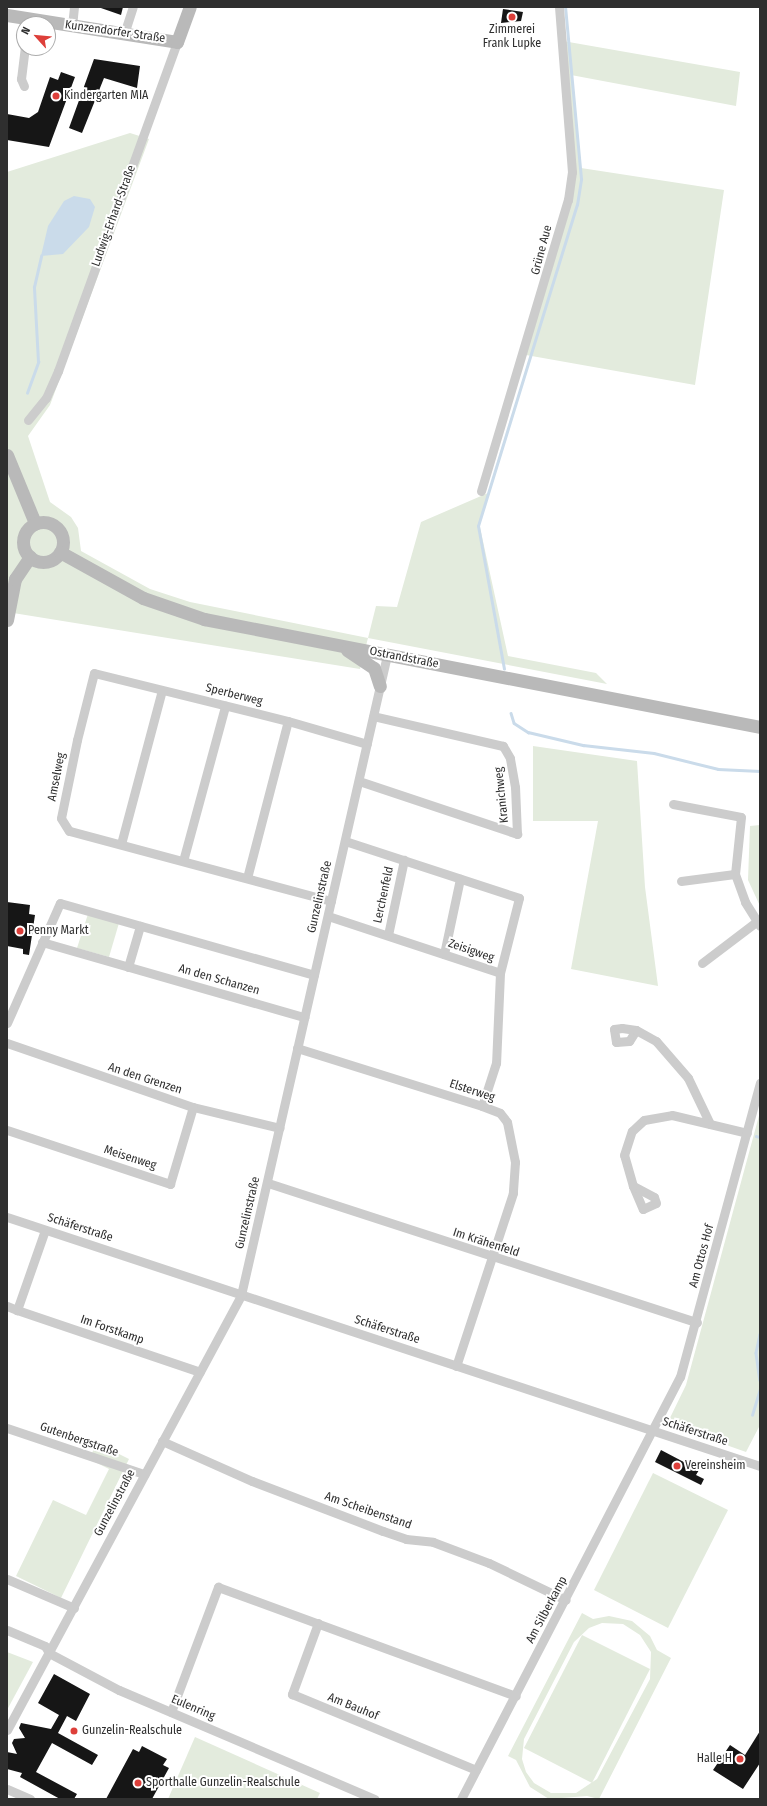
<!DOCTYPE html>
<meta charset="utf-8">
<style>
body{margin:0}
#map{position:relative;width:767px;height:1806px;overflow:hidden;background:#fff;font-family:"Fira Sans Condensed",sans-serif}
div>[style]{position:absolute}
.green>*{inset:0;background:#e3ebdd}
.water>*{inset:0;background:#cadbea}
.stream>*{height:2.5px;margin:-1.25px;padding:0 1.25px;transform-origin:1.25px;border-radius:1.25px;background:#cadbea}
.building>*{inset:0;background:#161616}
.street>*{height:9px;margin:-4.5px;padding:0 4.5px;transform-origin:4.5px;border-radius:4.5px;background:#ccc}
.secondary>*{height:13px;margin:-6.5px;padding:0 6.5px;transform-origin:6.5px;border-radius:6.5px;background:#b9b9b9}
.secondary>.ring{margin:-6.5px;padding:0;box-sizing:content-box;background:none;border:13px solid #b9b9b9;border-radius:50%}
.dots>*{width:11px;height:11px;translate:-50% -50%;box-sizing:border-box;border:2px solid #fff;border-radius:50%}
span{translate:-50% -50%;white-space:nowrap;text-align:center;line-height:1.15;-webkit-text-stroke:4px #fff;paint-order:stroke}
.poi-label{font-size:12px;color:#2f2f2f}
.left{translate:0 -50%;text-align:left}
.right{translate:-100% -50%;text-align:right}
.street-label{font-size:12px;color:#2f2f2f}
.frame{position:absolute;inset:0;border:8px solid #2f2f2f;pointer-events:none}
.north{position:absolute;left:16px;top:16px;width:40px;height:40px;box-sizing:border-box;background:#fff;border:1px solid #acacac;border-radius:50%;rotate:297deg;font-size:11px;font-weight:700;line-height:16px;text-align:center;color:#2f2f2f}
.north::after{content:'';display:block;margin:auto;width:14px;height:18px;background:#dd3f3a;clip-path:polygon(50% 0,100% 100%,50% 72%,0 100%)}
</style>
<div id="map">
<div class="green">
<div style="clip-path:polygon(563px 41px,740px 72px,736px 106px,571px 75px,581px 168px,724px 190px,695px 385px,526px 355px,572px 196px)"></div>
<div style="clip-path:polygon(130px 133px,149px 139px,50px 405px,28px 436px,50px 502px,71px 517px,78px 528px,81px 551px,150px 589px,190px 602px,368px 638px,376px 606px,397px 607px,421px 522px,488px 493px,479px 523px,508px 656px,596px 673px,607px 684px,368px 638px,360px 669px,7px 612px,7px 172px)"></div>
<div style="clip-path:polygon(533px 746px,637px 761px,645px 887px,658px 986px,571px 969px,598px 821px,533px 821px)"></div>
<div style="clip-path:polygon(760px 825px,760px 906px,748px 880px,750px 826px)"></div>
<div style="clip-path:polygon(88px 914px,119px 923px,109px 957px,77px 948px)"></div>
<div style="clip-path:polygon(760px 1112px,760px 1425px,746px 1452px,667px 1424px,686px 1385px)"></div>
<div style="clip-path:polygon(97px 1443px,129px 1459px,61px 1598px,16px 1576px,53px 1500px,86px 1515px,109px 1469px,89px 1459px)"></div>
<div style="clip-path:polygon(653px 1473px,728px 1510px,668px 1628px,594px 1590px)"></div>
<div style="clip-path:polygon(evenodd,582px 1613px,593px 1619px,609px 1616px,632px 1621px,650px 1636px,657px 1650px,671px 1658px,599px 1799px,587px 1796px,549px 1799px,530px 1787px,516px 1760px,508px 1756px,582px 1613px,602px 1623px,623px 1624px,640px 1635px,651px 1652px,650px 1679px,597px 1779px,576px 1793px,551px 1793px,534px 1783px,526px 1772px,522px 1759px,524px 1739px,574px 1642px,589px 1628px,602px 1623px)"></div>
<div style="clip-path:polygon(582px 1635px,650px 1669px,592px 1783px,524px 1748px)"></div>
<div style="clip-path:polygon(7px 1652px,33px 1662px,7px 1710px)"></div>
<div style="clip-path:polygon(195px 1737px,320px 1793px,317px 1799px,168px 1799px)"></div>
</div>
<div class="water">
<div style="clip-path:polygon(74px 196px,90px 199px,95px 207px,89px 227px,63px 254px,41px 256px,48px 226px,64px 201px)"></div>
</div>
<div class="stream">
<div style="left:27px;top:393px;width:33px;rotate:-70deg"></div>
<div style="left:38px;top:362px;width:75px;rotate:-93.1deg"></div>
<div style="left:34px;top:287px;width:32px;rotate:-77deg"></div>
<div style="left:504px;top:669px;width:145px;rotate:-100.3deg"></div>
<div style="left:478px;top:526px;width:336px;rotate:-72.9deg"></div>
<div style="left:577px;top:205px;width:26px;rotate:-81deg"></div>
<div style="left:581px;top:179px;width:173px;rotate:-95.3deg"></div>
<div style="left:511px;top:713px;width:10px;rotate:73deg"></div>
<div style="left:514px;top:723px;width:17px;rotate:33deg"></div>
<div style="left:528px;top:732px;width:57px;rotate:13.3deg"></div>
<div style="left:583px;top:745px;width:71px;rotate:6.4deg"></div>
<div style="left:654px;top:753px;width:66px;rotate:14deg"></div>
<div style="left:718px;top:769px;width:42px;rotate:2.7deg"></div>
<div style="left:756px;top:1136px;width:4px;rotate:14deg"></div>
<div style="left:760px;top:1334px;width:19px;rotate:102deg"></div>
<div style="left:756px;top:1353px;width:27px;rotate:82deg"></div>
<div style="left:752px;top:1415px;width:27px;rotate:-73deg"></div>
</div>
<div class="building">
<div style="clip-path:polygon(98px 7px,123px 7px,121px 15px)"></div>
<div style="clip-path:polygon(503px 9px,523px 12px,521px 21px,501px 23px)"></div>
<div style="clip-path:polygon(94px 59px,140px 66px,137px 88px,104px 78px,82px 133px,69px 128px)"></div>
<div style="clip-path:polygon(61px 72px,75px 77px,49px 147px,7px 140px,7px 114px,29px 118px,38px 112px,50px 77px,58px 80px)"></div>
<div style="clip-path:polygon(7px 902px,30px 905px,29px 914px,35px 915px,29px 955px,23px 954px,23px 949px,7px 946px)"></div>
<div style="clip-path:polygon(661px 1450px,699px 1470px,696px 1475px,704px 1479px,701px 1485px,655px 1462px)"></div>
<div style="clip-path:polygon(54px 1674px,90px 1694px,76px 1721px,67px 1716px,58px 1733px,98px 1755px,92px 1765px,52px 1743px,36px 1772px,77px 1794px,74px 1799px,60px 1799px,20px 1777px,22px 1773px,7px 1769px,7px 1752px,17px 1754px,12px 1743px,14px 1739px,25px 1738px,19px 1728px,21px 1723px,51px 1729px,59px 1715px,38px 1703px)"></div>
<div style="clip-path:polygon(760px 1731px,760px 1763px,743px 1789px,713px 1770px,730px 1745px,745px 1755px)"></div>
<div style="clip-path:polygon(142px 1746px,167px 1759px,163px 1765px,169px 1768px,152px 1799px,106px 1799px,133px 1749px,139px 1752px)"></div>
</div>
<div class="street">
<div style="left:72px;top:26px;width:19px;rotate:-84deg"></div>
<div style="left:124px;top:34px;width:28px;rotate:-72deg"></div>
<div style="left:24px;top:86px;width:8px;rotate:-113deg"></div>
<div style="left:21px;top:79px;width:31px;rotate:-83deg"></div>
<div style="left:28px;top:420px;width:28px;rotate:-51deg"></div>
<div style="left:46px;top:398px;width:30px;rotate:-66deg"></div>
<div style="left:58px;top:371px;width:350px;rotate:-70.1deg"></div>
<div style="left:481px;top:491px;width:304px;rotate:-73.4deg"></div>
<div style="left:568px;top:200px;width:28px;rotate:-82deg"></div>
<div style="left:572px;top:172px;width:166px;rotate:-94.5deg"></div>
<div style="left:359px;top:781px;width:167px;rotate:18.5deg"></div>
<div style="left:517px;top:834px;width:47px;rotate:-92.4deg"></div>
<div style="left:515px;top:787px;width:29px;rotate:-100deg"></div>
<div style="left:510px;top:758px;width:14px;rotate:-120deg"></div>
<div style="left:503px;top:746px;width:133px;rotate:-167deg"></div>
<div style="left:673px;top:804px;width:69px;rotate:10.8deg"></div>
<div style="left:741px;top:817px;width:57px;rotate:96deg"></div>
<div style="left:735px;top:874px;width:30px;rotate:70deg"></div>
<div style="left:745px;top:902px;width:28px;rotate:58deg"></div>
<div style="left:345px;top:841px;width:183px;rotate:18.1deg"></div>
<div style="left:519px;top:898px;width:77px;rotate:104.2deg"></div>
<div style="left:121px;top:844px;width:159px;rotate:-75.1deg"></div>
<div style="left:183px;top:861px;width:161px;rotate:-74.8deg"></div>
<div style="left:247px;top:878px;width:162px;rotate:-75.4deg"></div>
<div style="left:681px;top:881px;width:54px;rotate:-7.4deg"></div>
<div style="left:331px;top:901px;width:271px;rotate:-165deg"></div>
<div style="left:69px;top:831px;width:15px;rotate:-122deg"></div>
<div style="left:61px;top:818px;width:80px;rotate:-78.4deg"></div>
<div style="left:77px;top:740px;width:69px;rotate:-75.8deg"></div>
<div style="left:94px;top:673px;width:200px;rotate:13.9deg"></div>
<div style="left:288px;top:721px;width:82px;rotate:16.2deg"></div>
<div style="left:328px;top:916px;width:181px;rotate:18.3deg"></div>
<div style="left:500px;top:973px;width:90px;rotate:92.5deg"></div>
<div style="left:496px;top:1063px;width:45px;rotate:108deg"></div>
<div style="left:388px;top:935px;width:77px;rotate:-78deg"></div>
<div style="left:42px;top:942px;width:273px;rotate:16deg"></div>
<div style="left:444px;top:954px;width:77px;rotate:-78deg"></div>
<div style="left:702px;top:963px;width:68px;rotate:-37.2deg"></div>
<div style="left:128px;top:967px;width:43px;rotate:-73.7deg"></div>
<div style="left:7px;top:1023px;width:131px;rotate:-66.2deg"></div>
<div style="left:60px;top:903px;width:264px;rotate:15.8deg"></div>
<div style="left:636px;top:1030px;width:13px;rotate:122deg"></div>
<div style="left:629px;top:1041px;width:13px;rotate:176deg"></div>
<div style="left:616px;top:1042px;width:13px;rotate:-99deg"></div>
<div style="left:614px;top:1029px;width:8px;rotate:-7deg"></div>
<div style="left:622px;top:1028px;width:14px;rotate:8deg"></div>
<div style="left:636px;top:1030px;width:23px;rotate:29deg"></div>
<div style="left:656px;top:1041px;width:49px;rotate:49.1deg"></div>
<div style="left:688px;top:1078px;width:51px;rotate:64.4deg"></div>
<div style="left:7px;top:1043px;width:197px;rotate:19deg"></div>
<div style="left:193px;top:1107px;width:89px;rotate:13.6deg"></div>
<div style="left:297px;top:1048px;width:194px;rotate:17.4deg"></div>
<div style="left:482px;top:1106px;width:19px;rotate:21deg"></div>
<div style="left:500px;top:1113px;width:11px;rotate:52deg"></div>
<div style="left:507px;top:1122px;width:41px;rotate:78.7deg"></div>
<div style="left:515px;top:1162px;width:31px;rotate:94deg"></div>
<div style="left:513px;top:1193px;width:182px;rotate:108.2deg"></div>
<div style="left:7px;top:1130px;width:172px;rotate:18.3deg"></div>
<div style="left:170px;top:1184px;width:80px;rotate:-73.4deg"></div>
<div style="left:268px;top:1183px;width:451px;rotate:18deg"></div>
<div style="left:633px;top:1186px;width:25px;rotate:67deg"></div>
<div style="left:643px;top:1209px;width:14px;rotate:-25deg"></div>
<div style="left:656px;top:1203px;width:6px;rotate:-108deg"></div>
<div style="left:654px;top:1197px;width:24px;rotate:-152deg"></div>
<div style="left:633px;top:1186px;width:32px;rotate:-106deg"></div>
<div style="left:624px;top:1155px;width:25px;rotate:-72deg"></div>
<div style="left:632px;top:1131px;width:16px;rotate:-43deg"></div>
<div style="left:644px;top:1120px;width:28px;rotate:-10deg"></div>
<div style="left:672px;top:1115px;width:77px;rotate:13.5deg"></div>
<div style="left:7px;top:1217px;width:793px;rotate:18.3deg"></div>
<div style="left:45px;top:1230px;width:85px;rotate:109.3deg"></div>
<div style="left:17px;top:1310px;width:193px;rotate:18.7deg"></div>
<div style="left:7px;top:1306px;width:11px;rotate:22deg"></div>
<div style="left:7px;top:1428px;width:145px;rotate:18.6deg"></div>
<div style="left:162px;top:1441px;width:98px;rotate:24deg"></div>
<div style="left:252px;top:1481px;width:140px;rotate:20.9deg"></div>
<div style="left:383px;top:1531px;width:24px;rotate:19deg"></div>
<div style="left:406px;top:1539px;width:27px;rotate:6deg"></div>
<div style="left:433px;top:1542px;width:60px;rotate:20.6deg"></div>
<div style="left:489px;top:1563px;width:85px;rotate:25.7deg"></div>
<div style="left:7px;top:1579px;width:73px;rotate:23.4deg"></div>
<div style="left:318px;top:1623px;width:76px;rotate:110.1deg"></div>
<div style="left:292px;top:1694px;width:199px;rotate:22.4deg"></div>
<div style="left:7px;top:1630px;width:41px;rotate:22.8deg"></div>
<div style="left:45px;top:1646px;width:8px;rotate:60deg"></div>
<div style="left:49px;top:1653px;width:79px;rotate:27.9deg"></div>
<div style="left:119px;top:1690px;width:278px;rotate:23.1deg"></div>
<div style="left:171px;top:1712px;width:134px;rotate:-69.4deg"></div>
<div style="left:218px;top:1587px;width:317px;rotate:20.1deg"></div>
<div style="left:7px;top:1730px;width:494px;rotate:-61.7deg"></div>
<div style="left:241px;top:1295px;width:656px;rotate:-77.15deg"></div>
<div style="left:7px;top:1789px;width:25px;rotate:23deg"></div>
<div style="left:461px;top:1799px;width:475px;rotate:-62.6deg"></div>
<div style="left:680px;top:1377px;width:305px;rotate:-74.8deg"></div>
</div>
<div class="secondary">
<div style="left:7px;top:15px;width:172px;rotate:9deg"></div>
<div style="left:177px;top:42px;width:37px;rotate:-70deg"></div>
<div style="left:7px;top:455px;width:74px;rotate:67.6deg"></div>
<div class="ring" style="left:23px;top:522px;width:27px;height:27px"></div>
<div style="left:60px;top:552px;width:95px;rotate:29deg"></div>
<div style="left:143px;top:598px;width:65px;rotate:19deg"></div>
<div style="left:204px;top:619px;width:566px;rotate:10.99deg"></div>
<div style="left:7px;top:620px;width:42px;rotate:-79deg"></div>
<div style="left:15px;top:579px;width:27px;rotate:-56deg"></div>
<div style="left:347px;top:650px;width:32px;rotate:34deg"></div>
<div style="left:374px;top:668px;width:19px;rotate:72deg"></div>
</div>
<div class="dots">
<div style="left:512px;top:17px;background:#dd3f3a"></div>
<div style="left:56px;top:96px;background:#dd3f3a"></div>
<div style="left:20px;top:931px;background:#dd3f3a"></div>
<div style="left:677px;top:1466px;background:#dd3f3a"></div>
<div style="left:74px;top:1731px;background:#dd3f3a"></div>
<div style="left:740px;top:1759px;background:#dd3f3a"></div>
<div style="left:138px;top:1783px;background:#dd3f3a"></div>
</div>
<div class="poi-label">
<span style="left:512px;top:37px">Zimmerei<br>Frank Lupke</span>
<span class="left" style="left:64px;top:96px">Kindergarten MIA</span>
<span class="left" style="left:28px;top:931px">Penny Markt</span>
<span class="left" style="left:685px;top:1466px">Vereinsheim</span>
<span class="left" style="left:82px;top:1731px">Gunzelin-Realschule</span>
<span class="right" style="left:732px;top:1759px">Halle H</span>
<span class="left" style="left:146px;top:1783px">Sporthalle Gunzelin-Realschule</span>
</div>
<div class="street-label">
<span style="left:115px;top:32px;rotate:8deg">Kunzendorfer Straße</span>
<span style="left:114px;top:216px;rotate:-70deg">Ludwig-Erhard-Straße</span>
<span style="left:542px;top:250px;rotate:-75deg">Grüne Aue</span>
<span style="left:404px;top:658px;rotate:11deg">Ostrandstraße</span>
<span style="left:234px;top:695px;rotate:14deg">Sperberweg</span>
<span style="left:57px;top:777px;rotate:-79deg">Amselweg</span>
<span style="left:502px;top:795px;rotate:-96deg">Kranichweg</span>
<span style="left:384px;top:895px;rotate:-78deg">Lerchenfeld</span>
<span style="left:320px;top:897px;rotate:-77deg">Gunzelinstraße</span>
<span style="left:471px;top:951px;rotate:19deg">Zeisigweg</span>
<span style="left:219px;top:980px;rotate:16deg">An den Schanzen</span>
<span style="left:145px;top:1079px;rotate:18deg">An den Grenzen</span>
<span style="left:472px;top:1091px;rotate:18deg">Elsterweg</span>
<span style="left:130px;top:1158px;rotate:18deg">Meisenweg</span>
<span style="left:248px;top:1213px;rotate:-77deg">Gunzelinstraße</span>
<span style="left:80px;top:1228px;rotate:18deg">Schäferstraße</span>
<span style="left:486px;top:1243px;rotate:18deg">Im Krähenfeld</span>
<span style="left:702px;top:1256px;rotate:-75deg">Am Ottos Hof</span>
<span style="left:112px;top:1330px;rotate:19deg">Im Forstkamp</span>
<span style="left:387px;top:1330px;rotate:18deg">Schäferstraße</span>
<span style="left:695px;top:1432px;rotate:18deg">Schäferstraße</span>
<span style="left:79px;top:1440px;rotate:19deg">Gutenbergstraße</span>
<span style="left:115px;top:1503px;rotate:-62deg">Gunzelinstraße</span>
<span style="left:368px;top:1511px;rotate:19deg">Am Scheibenstand</span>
<span style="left:547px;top:1610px;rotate:-62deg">Am Silberkamp</span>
<span style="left:353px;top:1707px;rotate:22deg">Am Bauhof</span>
<span style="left:193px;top:1708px;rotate:23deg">Eulenring</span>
</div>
<div class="frame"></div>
<div class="north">N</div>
</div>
